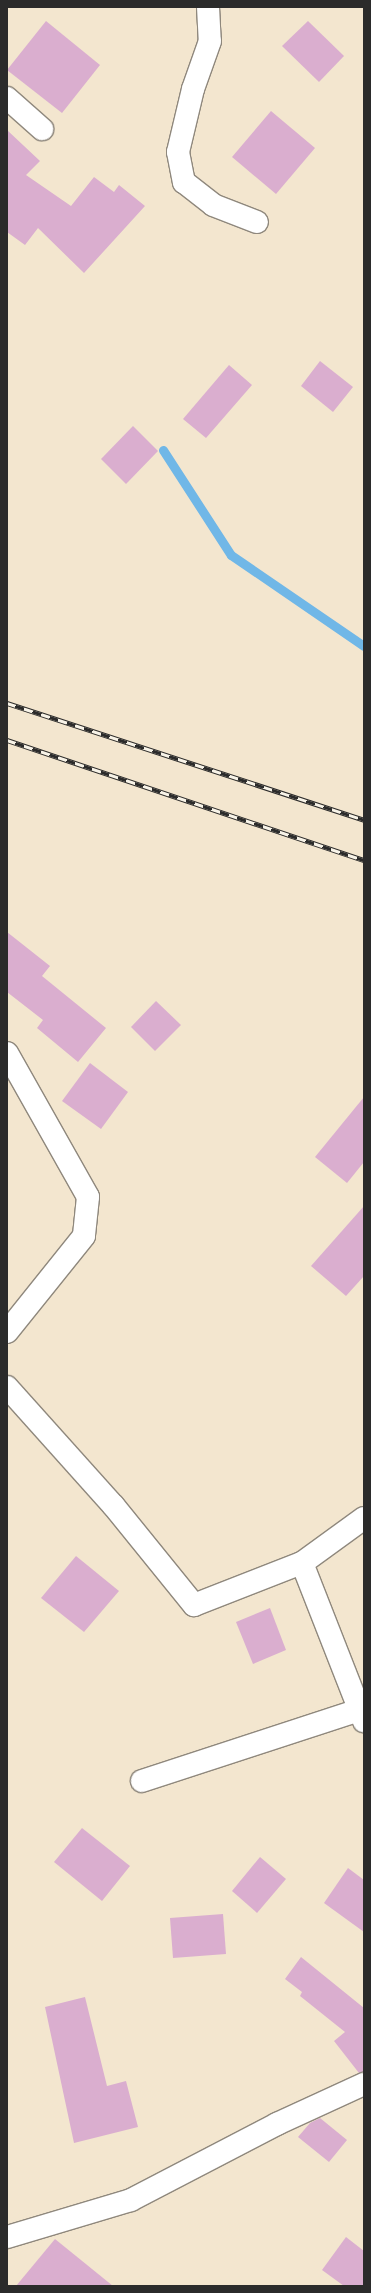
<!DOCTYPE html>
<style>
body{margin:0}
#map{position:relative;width:371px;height:2293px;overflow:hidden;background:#f3e6cf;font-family:"Libre Bodoni",serif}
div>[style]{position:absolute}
.stream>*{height:9px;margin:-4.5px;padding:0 4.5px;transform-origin:4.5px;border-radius:4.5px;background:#70b7e7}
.building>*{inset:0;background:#daaecf}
.roads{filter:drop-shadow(1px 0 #8f887d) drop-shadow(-1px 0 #8f887d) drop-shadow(0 1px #8f887d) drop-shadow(0 -1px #8f887d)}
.street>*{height:22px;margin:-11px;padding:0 11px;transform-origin:11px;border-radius:11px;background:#fff}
.rail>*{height:4.5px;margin-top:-2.25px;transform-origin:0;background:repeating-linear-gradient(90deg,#f7f3e8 0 9px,#2b2b2b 0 18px);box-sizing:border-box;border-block:1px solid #2b2b2b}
span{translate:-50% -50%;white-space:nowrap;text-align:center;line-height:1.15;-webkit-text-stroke:3.5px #f7f3e8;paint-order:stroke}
.frame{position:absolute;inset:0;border:8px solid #2b2b2b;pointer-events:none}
</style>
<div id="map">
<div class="stream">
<div style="left:163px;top:450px;width:125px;rotate:57.1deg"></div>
<div style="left:231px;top:555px;width:161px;rotate:34.4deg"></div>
</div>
<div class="building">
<div style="clip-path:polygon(46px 21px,100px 65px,62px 113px,7px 70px)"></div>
<div style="clip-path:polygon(308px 21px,344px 56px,319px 82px,282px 46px)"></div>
<div style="clip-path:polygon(271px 111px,315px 148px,276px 194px,232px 157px)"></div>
<div style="clip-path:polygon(7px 130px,40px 161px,26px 175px,71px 206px,94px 177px,114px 192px,119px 185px,145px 206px,84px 273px,38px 228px,25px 245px,7px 232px)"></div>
<div style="clip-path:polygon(320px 361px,353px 387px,333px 412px,301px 386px)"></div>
<div style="clip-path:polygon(229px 365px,252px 385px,206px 438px,183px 419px)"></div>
<div style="clip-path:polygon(133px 426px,158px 451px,126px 484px,101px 459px)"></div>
<div style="clip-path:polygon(7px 932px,50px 966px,42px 976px,106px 1028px,78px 1062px,37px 1028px,43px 1020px,7px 992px)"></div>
<div style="clip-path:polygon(156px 1001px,181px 1025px,155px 1051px,131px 1027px)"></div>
<div style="clip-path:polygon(90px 1063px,128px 1092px,101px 1129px,62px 1101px)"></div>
<div style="clip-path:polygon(364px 1097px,364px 1162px,347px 1183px,315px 1157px)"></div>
<div style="clip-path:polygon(364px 1206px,364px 1276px,346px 1296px,311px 1266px)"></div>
<div style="clip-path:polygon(76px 1556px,119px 1591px,84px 1632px,41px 1598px)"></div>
<div style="clip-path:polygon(270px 1608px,286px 1650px,253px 1664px,236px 1622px)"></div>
<div style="clip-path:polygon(82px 1828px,130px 1866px,102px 1901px,54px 1862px)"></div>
<div style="clip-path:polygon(260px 1857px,286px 1879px,257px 1913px,232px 1891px)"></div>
<div style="clip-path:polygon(348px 1868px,364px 1880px,364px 1932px,324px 1903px)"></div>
<div style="clip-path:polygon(223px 1914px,226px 1954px,173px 1958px,170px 1918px)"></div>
<div style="clip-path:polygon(301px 1957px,364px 2008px,364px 2072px,359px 2073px,334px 2041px,345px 2032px,300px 1996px,302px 1992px,285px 1979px)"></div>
<div style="clip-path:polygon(85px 1997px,107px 2086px,126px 2081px,138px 2127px,74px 2143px,45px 2007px)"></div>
<div style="clip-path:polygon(320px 2118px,347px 2140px,329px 2162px,298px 2137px,310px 2123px)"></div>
<div style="clip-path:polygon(346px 2237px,364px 2251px,364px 2286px,344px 2286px,322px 2270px)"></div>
<div style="clip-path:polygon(55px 2239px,113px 2286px,16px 2286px)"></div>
</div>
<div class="roads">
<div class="street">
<div style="left:208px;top:7px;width:34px;rotate:87deg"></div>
<div style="left:210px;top:41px;width:51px;rotate:109.5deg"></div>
<div style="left:193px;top:89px;width:65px;rotate:103.4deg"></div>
<div style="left:178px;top:152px;width:31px;rotate:79deg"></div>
<div style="left:184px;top:182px;width:37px;rotate:38deg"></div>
<div style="left:213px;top:205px;width:47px;rotate:21.1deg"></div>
<div style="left:7px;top:98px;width:47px;rotate:41.5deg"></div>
<div style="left:7px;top:1053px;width:165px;rotate:60.6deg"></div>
<div style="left:88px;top:1197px;width:39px;rotate:96deg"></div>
<div style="left:84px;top:1236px;width:123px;rotate:128.7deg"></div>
<div style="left:7px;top:1387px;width:159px;rotate:48.1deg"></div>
<div style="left:113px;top:1505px;width:129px;rotate:51deg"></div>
<div style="left:194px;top:1605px;width:116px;rotate:-21.3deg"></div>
<div style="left:364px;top:1518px;width:77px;rotate:144deg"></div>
<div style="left:302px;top:1563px;width:170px;rotate:68.6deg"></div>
<div style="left:142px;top:1781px;width:228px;rotate:-18.1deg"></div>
<div style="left:7px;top:2237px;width:129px;rotate:-16.6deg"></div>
<div style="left:131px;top:2200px;width:165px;rotate:-27.5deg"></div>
<div style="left:277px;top:2124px;width:96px;rotate:-24.7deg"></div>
</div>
</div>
<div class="rail">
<div style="left:7px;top:703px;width:376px;rotate:18.1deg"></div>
<div style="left:7px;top:740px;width:377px;rotate:18.6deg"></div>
</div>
<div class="frame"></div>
</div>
